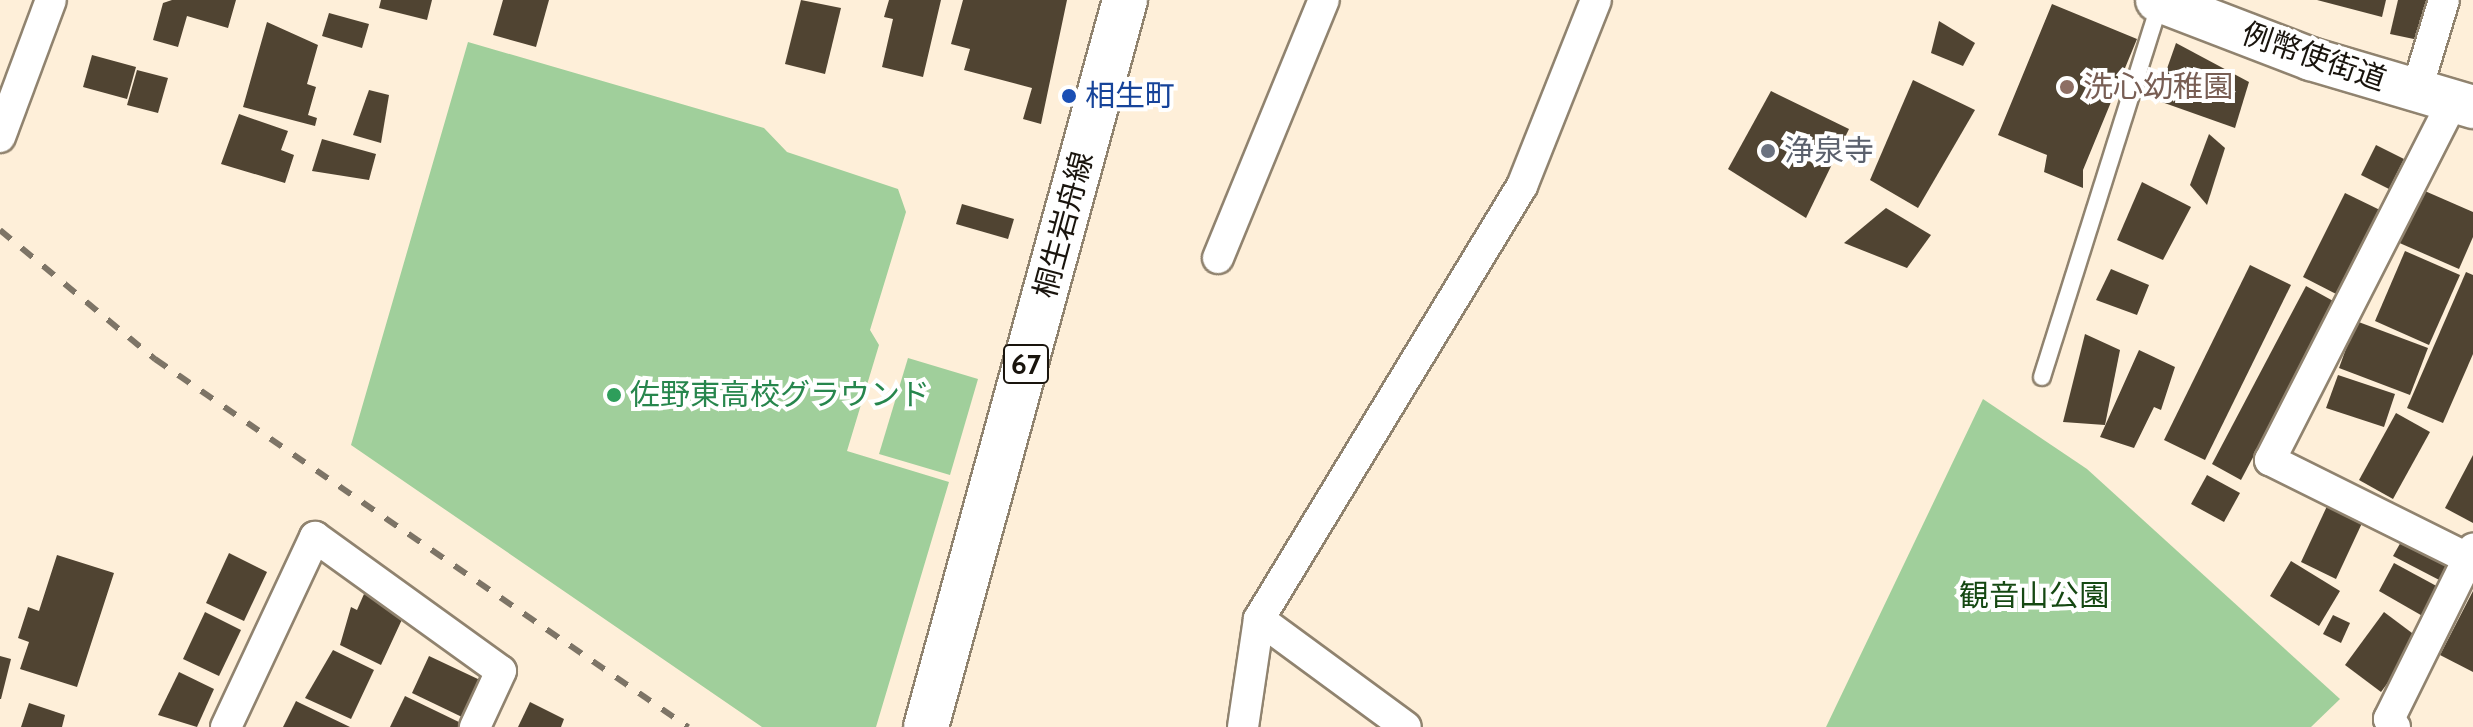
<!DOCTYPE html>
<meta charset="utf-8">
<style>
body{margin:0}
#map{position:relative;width:2473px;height:727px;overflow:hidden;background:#feefd9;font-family:Cabin,"Noto Sans JP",sans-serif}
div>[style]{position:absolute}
.green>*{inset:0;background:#a0cf9b}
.building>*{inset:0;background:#504432}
.roads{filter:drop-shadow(2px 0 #90836f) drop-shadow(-2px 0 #90836f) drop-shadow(0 2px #90836f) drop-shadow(0 -2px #90836f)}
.lane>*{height:16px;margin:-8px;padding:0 8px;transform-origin:8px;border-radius:8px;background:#fff}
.street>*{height:30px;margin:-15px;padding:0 15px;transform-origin:15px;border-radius:15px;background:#fff}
.secondary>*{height:42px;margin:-21px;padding:0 21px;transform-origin:21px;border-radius:21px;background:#fff}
.primary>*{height:44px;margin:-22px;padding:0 22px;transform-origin:22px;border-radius:22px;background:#fff}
.rail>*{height:6px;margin-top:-3px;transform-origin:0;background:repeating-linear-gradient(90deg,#7d7466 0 14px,transparent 0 28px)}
.dots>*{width:22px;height:22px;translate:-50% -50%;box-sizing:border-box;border:4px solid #fff;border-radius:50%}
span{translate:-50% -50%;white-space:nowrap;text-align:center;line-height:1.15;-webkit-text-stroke:8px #fff;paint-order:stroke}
.shield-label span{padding:2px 6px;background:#fff;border:2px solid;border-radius:6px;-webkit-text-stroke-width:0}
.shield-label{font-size:28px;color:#19140d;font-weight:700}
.street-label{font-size:30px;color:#19140d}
.education-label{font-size:30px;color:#785e54}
.left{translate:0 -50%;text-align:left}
.transit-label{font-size:30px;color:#164399}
.worship-label{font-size:30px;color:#5b616d}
.leisure-label{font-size:30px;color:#27864d}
.park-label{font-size:30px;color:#154812}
</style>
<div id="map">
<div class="green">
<div style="clip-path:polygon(468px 42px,764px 128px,787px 152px,898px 189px,906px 212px,870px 330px,879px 345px,847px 451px,949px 482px,876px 727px,762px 727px,351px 445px)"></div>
<div style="clip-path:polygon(908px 358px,978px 379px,950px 475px,879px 454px)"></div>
<div style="clip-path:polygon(1983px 399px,2087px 469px,2340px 699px,2311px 727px,1826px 727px)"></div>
</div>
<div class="building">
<div style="clip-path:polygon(172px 0,236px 0,228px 28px,187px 16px,178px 47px,153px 40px,163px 3px)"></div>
<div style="clip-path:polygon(381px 0,432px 0,427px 20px,379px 8px)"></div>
<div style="clip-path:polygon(503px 0,549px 0,536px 47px,493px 35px)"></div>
<div style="clip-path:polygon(801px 0,841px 8px,825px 74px,785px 64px)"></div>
<div style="clip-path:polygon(889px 0,941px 0,923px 77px,882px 67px,893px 19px,884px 17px)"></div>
<div style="clip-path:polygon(963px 0,1067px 0,1041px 124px,1023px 119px,1032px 88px,964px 70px,970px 49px,951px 44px)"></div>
<div style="clip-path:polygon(2317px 0,2386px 0,2382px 17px)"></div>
<div style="clip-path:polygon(2398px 0,2443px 0,2428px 42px,2390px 34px)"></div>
<div style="clip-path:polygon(2052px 4px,2137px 39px,2083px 170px,2083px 188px,2044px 172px,2047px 155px,1998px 135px)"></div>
<div style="clip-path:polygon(329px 13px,369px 24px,362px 48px,322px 36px)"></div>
<div style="clip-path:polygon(1939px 21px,1975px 43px,1963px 66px,1931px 53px)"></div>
<div style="clip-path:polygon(267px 22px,318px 45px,307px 84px,316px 87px,308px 115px,317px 118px,315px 126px,243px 107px)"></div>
<div style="clip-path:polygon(2176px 43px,2249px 82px,2235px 128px,2156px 100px)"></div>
<div style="clip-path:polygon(92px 55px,136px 67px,127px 99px,83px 87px)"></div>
<div style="clip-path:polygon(137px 70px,168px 78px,158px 113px,127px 105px)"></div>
<div style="clip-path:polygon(1913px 80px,1975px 110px,1918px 208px,1870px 180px)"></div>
<div style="clip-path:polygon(369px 90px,389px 95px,381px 143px,353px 135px)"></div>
<div style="clip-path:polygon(1771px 91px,1849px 129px,1806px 218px,1728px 169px)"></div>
<div style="clip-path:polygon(239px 114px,288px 131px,281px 150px,294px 155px,285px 183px,221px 164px)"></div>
<div style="clip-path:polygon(2209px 134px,2225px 148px,2207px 205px,2190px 185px)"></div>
<div style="clip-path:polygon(322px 139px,376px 154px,369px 180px,312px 171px)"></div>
<div style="clip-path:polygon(2376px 145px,2404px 159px,2389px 189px,2361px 175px)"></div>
<div style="clip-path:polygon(2142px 182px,2191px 207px,2163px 260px,2117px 240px)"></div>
<div style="clip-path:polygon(2418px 188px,2473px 212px,2473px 237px,2459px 269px,2395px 241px)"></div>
<div style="clip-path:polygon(2345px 193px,2382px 211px,2340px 296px,2303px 277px)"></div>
<div style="clip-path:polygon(962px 204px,1014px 219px,1008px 239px,956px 224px)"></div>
<div style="clip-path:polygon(1886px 208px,1931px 235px,1907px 268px,1844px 243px)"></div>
<div style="clip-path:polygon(2405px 251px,2460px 275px,2429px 345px,2375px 321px)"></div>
<div style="clip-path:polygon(2250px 265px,2291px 285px,2205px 460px,2164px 440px)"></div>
<div style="clip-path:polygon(2111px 269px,2149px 285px,2137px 315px,2096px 300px)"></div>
<div style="clip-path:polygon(2466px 272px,2473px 275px,2473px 354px,2443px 423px,2407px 408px)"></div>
<div style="clip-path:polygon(2306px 286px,2335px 302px,2241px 480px,2212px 464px)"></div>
<div style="clip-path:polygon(2356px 321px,2428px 348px,2410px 395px,2339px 368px)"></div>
<div style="clip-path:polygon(2085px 334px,2120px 350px,2105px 425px,2063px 422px)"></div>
<div style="clip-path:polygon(2139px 350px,2175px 367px,2161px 410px,2154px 407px,2134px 448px,2100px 437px)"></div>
<div style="clip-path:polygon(2338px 375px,2395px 394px,2384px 427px,2326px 408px)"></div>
<div style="clip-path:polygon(2396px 413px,2430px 432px,2393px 499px,2359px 480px)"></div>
<div style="clip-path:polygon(2473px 455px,2473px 523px,2445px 508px)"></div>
<div style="clip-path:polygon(2207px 475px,2240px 493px,2224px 522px,2191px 504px)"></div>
<div style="clip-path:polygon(2328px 504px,2363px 521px,2336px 579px,2301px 562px)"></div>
<div style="clip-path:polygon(2406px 533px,2458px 559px,2445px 583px,2393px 556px)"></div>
<div style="clip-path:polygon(229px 553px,267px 572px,244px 621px,206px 603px)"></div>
<div style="clip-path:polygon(57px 555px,114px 573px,77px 687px,20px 669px,29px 642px,18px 638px,28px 607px,39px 611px)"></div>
<div style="clip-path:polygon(2291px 561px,2340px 591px,2319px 626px,2270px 596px)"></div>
<div style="clip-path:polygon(2394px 563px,2442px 589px,2426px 618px,2379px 591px)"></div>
<div style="clip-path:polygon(2473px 591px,2473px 672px,2440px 655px)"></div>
<div style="clip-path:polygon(364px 594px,405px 613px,381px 665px,340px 645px,351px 607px,357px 610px)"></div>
<div style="clip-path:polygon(205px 612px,241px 630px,219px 676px,183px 659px)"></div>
<div style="clip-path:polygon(2384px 612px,2420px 639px,2381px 692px,2345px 665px)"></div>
<div style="clip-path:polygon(2333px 615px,2350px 623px,2341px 643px,2323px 634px)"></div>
<div style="clip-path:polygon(333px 650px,374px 670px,351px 719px,305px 698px)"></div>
<div style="clip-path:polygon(0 656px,11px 659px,1px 699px,0 699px)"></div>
<div style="clip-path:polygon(429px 656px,480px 680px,462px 717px,412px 693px)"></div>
<div style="clip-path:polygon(179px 672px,214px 689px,197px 727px,158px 715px)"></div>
<div style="clip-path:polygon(405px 696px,463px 724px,462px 727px,390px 727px)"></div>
<div style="clip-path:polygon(296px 701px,302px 704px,350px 727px,283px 727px)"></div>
<div style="clip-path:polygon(530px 702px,564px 719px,561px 727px,518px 727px)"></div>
<div style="clip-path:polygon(29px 703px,65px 715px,62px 727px,21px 727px)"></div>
</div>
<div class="roads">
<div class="lane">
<div style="left:2042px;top:377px;width:392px;rotate:-72.5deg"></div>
</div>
<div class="street">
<div style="left:2416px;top:92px;width:96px;rotate:-73.1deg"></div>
<div style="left:2452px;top:103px;width:401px;rotate:117deg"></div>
<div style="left:2270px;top:460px;width:220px;rotate:26.4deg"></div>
<div style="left:0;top:137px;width:146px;rotate:-69.6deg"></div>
<div style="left:1218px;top:258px;width:279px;rotate:-67.7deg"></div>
<div style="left:1259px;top:619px;width:182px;rotate:36.3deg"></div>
<div style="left:226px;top:727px;width:210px;rotate:-64.9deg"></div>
<div style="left:315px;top:537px;width:229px;rotate:35.8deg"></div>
<div style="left:501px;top:671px;width:62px;rotate:114.9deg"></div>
<div style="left:1243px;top:727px;width:109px;rotate:-81.6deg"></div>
<div style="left:1259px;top:619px;width:507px;rotate:-58.73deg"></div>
<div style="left:1522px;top:186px;width:200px;rotate:-68.3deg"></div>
<div style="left:2395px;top:727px;width:10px;rotate:-127deg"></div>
<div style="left:2389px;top:719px;width:190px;rotate:-63.7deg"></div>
</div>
<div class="secondary">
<div style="left:2157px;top:0;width:165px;rotate:21deg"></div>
<div style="left:2311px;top:59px;width:169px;rotate:16.5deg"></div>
</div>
<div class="primary">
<div style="left:926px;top:727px;width:754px;rotate:-74.69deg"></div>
</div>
</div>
<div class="rail">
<div style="left:0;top:230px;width:202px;rotate:39.8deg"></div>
<div style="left:155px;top:359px;width:648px;rotate:34.62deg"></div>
</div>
<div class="dots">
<div style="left:2067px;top:87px;background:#8d6e63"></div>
<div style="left:1069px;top:96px;background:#1a4fb4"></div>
<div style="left:1768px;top:151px;background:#6b7280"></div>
<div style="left:614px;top:395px;background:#2e9e5b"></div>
</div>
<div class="shield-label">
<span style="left:1026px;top:364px">67</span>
</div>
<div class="street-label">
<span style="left:2314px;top:57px;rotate:19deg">例幣使街道</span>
<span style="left:1064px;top:225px;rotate:-75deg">桐生岩舟線</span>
</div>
<div class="education-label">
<span class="left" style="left:2083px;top:87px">洗心幼稚園</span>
</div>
<div class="transit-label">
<span class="left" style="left:1085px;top:96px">相生町</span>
</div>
<div class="worship-label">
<span class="left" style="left:1784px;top:151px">浄泉寺</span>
</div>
<div class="leisure-label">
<span class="left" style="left:630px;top:395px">佐野東高校グラウンド</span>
</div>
<div class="park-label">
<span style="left:2034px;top:596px">観音山公園</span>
</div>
</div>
